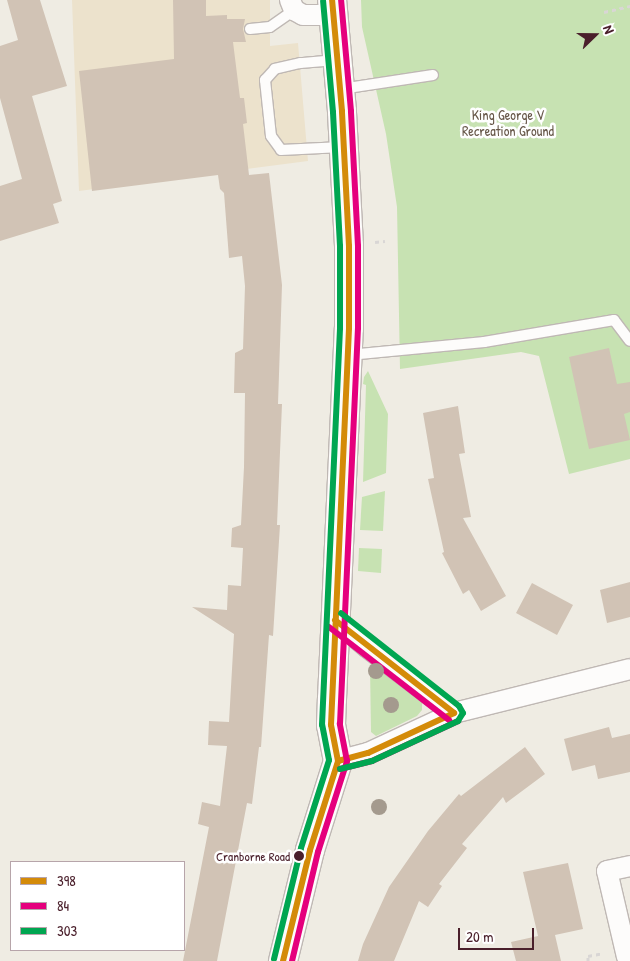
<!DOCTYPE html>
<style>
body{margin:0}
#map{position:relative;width:630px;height:961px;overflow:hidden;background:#efece3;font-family:"Patrick Hand",sans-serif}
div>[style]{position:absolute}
.built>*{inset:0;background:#ece2cc}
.green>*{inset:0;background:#c7e2b2}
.building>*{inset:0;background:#d1c3b5}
.path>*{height:3px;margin-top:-1.5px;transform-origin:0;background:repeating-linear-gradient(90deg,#d9d6d5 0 4px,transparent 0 8px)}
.roads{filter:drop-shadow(1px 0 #bfb8b4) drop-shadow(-1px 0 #bfb8b4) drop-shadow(0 1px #bfb8b4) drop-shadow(0 -1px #bfb8b4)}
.service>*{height:10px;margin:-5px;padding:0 5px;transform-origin:5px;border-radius:5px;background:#fdfcfb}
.minor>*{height:20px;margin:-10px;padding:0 10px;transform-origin:10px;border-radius:10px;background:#fdfcfb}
.secondary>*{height:28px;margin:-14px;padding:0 14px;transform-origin:14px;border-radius:14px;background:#fdfcfb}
.bus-1>*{height:6px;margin:-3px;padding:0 3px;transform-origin:3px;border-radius:3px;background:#d48b09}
.bus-2>*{height:6px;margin:-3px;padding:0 3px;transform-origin:3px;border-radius:3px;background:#e5007d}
.bus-3>*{height:6px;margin:-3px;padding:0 3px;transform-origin:3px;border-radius:3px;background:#00a651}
.trees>*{width:16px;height:16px;margin:-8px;border-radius:50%;background:#a49a8e}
.dots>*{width:14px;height:14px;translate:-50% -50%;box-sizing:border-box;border:2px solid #fff;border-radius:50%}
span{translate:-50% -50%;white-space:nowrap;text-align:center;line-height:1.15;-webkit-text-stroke:5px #fff;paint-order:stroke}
.bus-label{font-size:13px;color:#4a1f2b}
.right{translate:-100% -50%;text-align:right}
.park-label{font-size:14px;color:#665748}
.legend{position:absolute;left:10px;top:861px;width:175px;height:90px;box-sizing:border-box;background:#fff;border:1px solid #b7a5aa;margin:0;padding:6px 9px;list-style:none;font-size:15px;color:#4a1f2b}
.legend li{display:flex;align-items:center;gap:10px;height:25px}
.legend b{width:25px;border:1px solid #b7a5aa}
.north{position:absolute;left:570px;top:10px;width:50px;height:50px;-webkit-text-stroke:4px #fff;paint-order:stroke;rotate:68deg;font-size:14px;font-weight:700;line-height:20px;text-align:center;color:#4a1f2b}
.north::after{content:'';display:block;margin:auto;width:18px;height:22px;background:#4a1f2b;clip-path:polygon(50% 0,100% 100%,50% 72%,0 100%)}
.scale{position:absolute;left:458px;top:928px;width:76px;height:22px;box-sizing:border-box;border:2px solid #4a1f2b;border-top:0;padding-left:6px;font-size:15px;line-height:18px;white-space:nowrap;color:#4a1f2b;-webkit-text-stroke:4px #fff;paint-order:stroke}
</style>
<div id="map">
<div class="built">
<div style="clip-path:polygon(72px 0,270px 0,270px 46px,298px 43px,308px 161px,79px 191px)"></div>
</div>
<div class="green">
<div style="clip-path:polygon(361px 0,630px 0,630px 459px,569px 474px,539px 356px,521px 352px,400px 369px,397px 207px,386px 134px,362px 27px)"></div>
<div style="clip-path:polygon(368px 371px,388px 414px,386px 473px,363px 482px,366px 385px,363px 384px,364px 377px)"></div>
<div style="clip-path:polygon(385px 491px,383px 531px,360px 530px,362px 497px)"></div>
<div style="clip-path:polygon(359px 548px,382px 549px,381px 573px,358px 571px)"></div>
<div style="clip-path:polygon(373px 660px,417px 693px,422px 703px,422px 710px,417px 716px,376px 736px,371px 732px,370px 666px)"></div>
</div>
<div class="building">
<div style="clip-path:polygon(7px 0,40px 0,67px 86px,32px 96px,62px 201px,53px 204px,59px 223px,0 241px,0 186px,22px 179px,0 98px,0 46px,18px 40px)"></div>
<div style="clip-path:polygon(173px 0,206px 0,206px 16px,227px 15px,227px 19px,245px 19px,243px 29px,246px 42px,233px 42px,240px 98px,244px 98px,247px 123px,243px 124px,249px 175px,269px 173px,282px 285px,278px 404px,282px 404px,277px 525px,280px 525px,273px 636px,269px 635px,261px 747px,259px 747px,252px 804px,247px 803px,217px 961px,183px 961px,209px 827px,198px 824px,202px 802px,220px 806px,227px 746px,208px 745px,209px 721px,229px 722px,234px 634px,192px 607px,227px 610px,228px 585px,241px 586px,243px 548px,231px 547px,232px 528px,241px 525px,244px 467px,245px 393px,234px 393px,235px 353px,243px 349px,245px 286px,242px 256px,229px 258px,224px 193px,220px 189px,218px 175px,92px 191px,79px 71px,174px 59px)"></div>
<div style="clip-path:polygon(609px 348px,617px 384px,630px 382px,630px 412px,624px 414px,630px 440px,589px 449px,569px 357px)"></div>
<div style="clip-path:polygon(458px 406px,465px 453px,459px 454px,471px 517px,463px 518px,506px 596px,481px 611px,469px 590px,463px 594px,442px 553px,444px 552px,428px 479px,434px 478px,423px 413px)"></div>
<div style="clip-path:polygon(630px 582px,630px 617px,607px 623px,600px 590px)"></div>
<div style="clip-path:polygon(532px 583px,573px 605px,557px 635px,516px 613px)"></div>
<div style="clip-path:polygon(609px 727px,612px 738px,630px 734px,630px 772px,598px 779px,595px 765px,572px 771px,564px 739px)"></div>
<div style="clip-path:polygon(525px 747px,545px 774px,506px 803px,503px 797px,462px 844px,467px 848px,439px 884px,442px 886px,428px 907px,419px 901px,394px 961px,358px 961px,363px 944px,389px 887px,428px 831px,459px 794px,461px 796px)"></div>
<div style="clip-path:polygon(568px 863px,583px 929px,555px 935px,561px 961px,516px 961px,511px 942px,538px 936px,523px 872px)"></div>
</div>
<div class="path">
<div style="left:604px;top:12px;width:27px;rotate:-13deg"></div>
<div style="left:375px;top:242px;width:10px;rotate:-6deg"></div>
<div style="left:588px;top:961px;width:5px;rotate:-90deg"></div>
<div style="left:588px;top:956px;width:16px;rotate:-11deg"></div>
</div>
<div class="roads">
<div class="service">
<div style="left:250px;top:29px;width:20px;rotate:-6deg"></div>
<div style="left:270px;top:27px;width:29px;rotate:-35deg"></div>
<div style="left:336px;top:60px;width:36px;rotate:175deg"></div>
<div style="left:300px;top:63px;width:26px;rotate:167deg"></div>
<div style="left:275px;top:69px;width:15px;rotate:132deg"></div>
<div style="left:265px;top:80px;width:56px;rotate:83.9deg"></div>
<div style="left:271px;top:136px;width:17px;rotate:54deg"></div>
<div style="left:281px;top:150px;width:61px;rotate:-2.8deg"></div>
<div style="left:341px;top:89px;width:93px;rotate:-8.7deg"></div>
<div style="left:349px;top:355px;width:136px;rotate:-5.5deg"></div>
<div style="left:484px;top:342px;width:132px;rotate:-9.6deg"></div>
<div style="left:614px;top:320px;width:26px;rotate:53deg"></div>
</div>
<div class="minor">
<div style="left:290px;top:0;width:11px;rotate:68deg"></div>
<div style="left:294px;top:10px;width:10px;rotate:29deg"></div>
<div style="left:303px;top:15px;width:29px"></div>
<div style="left:335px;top:620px;width:42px;rotate:40.2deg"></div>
<div style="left:367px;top:647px;width:109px;rotate:37.2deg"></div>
<div style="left:338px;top:761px;width:31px;rotate:-15deg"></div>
<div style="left:368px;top:753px;width:95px;rotate:-24.9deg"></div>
<div style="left:454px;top:713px;width:181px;rotate:-14deg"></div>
<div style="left:627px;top:957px;width:88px;rotate:-103.1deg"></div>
<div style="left:607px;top:871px;width:24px;rotate:-12deg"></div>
</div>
<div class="secondary">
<div style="left:283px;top:961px;width:114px;rotate:-76.3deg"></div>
<div style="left:310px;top:850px;width:93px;rotate:-72.5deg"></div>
<div style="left:338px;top:761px;width:37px;rotate:-101deg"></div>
<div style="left:331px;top:725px;width:26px;rotate:-88deg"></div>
<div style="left:332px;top:699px;width:371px;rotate:-87.4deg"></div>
<div style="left:349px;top:328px;width:82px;rotate:-90deg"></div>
<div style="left:349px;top:246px;width:135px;rotate:-93deg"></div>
<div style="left:342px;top:111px;width:111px;rotate:-95.1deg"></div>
</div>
</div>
<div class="bus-1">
<div style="left:335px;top:620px;width:151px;rotate:38deg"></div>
<div style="left:338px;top:761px;width:31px;rotate:-15deg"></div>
<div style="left:368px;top:753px;width:95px;rotate:-24.9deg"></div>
<div style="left:283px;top:961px;width:114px;rotate:-76.3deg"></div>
<div style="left:310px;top:850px;width:93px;rotate:-72.5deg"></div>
<div style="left:338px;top:761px;width:37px;rotate:-101deg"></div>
<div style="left:331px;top:725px;width:397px;rotate:-87.4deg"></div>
<div style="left:349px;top:328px;width:82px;rotate:-90deg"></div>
<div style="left:349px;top:246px;width:135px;rotate:-93deg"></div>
<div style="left:342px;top:111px;width:111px;rotate:-95.1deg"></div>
</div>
<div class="bus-2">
<div style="left:329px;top:627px;width:152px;rotate:37.8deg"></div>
<div style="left:340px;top:769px;width:33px;rotate:-14deg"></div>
<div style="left:372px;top:761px;width:95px;rotate:-24.9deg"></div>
<div style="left:292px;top:961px;width:112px;rotate:-76.6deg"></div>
<div style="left:318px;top:852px;width:96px;rotate:-72.3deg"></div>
<div style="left:347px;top:761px;width:38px;rotate:-101deg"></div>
<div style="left:340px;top:724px;width:396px;rotate:-87.4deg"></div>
<div style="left:358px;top:328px;width:82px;rotate:-90deg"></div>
<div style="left:358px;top:246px;width:135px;rotate:-93deg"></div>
<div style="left:351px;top:111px;width:111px;rotate:-95.1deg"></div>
</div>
<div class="bus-3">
<div style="left:340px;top:769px;width:33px;rotate:-14deg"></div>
<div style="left:372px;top:761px;width:95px;rotate:-24.9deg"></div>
<div style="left:458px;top:721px;width:9px;rotate:-58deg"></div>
<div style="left:463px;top:713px;width:8px;rotate:-120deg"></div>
<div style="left:459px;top:706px;width:150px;rotate:-141.8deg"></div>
<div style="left:274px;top:959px;width:114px;rotate:-76.3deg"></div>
<div style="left:301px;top:848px;width:92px;rotate:-72.3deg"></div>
<div style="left:329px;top:760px;width:36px;rotate:-101deg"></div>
<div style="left:322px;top:725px;width:397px;rotate:-87.4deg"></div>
<div style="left:340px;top:328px;width:82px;rotate:-90deg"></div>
<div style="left:340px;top:246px;width:134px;rotate:-93deg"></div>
<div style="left:333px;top:112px;width:111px;rotate:-95.1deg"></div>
</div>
<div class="trees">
<div style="left:376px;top:671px"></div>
<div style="left:391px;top:705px"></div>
<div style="left:379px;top:807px"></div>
</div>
<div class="dots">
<div style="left:299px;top:856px;background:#4a1f2b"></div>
</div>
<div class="bus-label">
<span class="right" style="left:290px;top:856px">Cranborne Road</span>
</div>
<div class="park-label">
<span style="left:508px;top:123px">King George V<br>Recreation Ground</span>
</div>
<ul class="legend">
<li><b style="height:6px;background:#d48b09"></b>398</li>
<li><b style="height:6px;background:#e5007d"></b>84</li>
<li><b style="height:6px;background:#00a651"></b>303</li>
</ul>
<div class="north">N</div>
<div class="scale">20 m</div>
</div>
